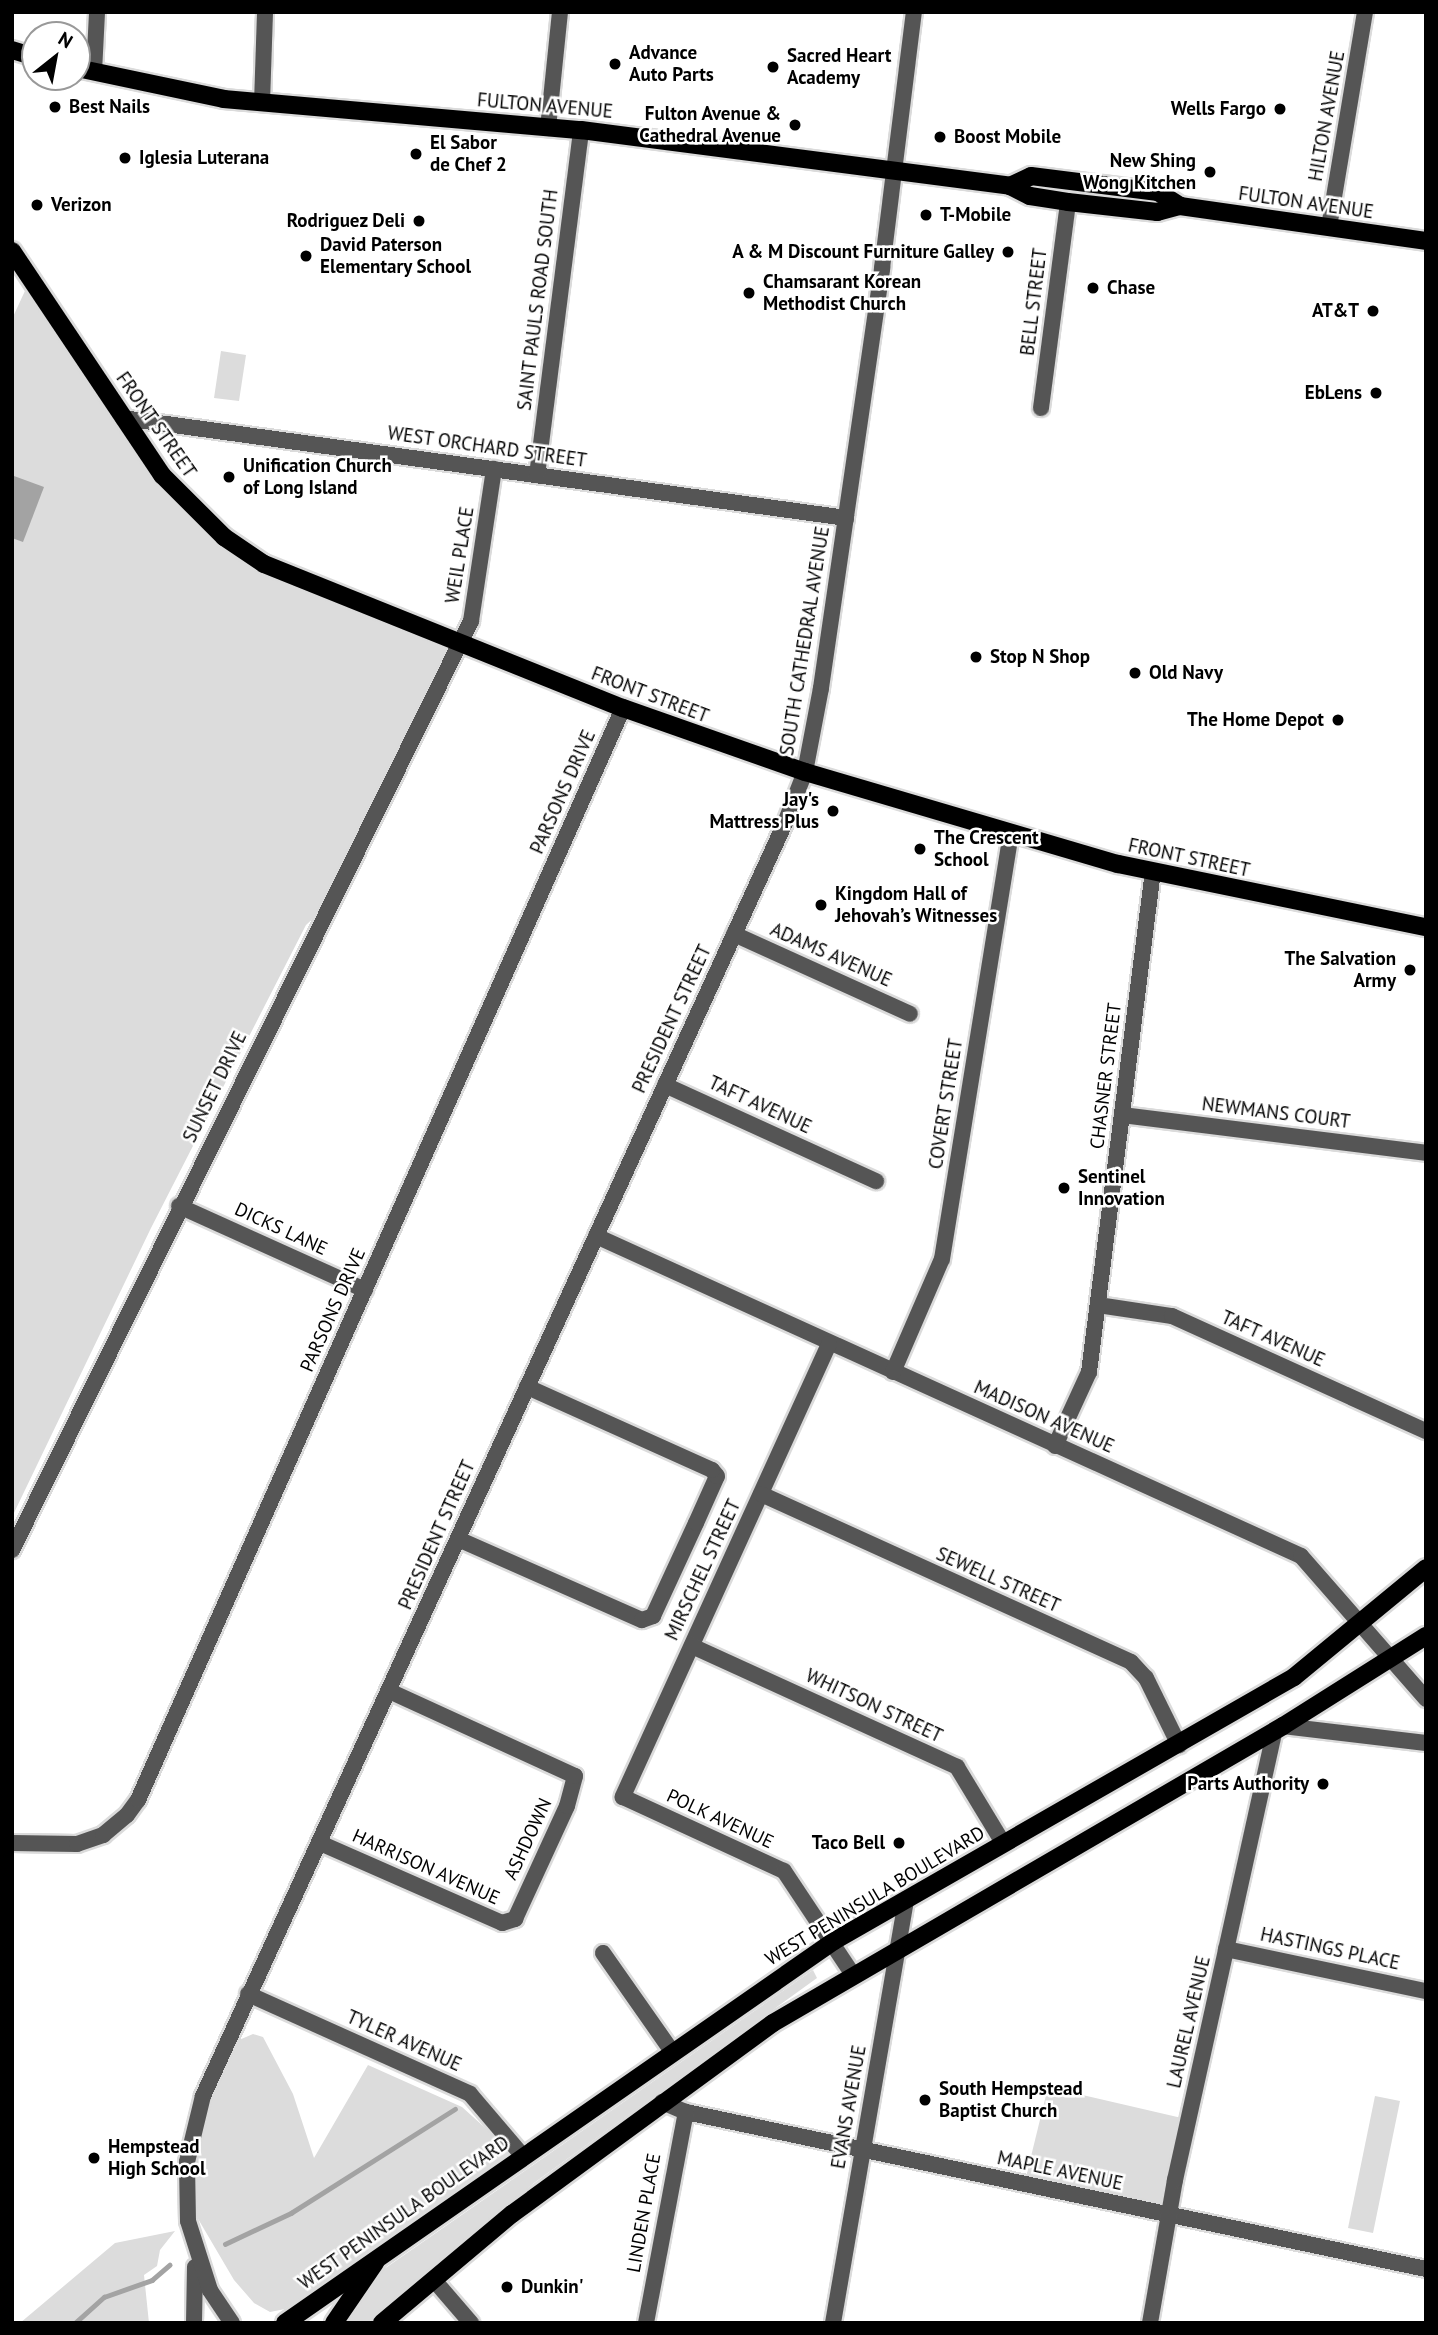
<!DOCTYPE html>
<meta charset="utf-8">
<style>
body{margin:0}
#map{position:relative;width:1438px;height:2335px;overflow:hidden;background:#fff;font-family:"PT Sans",sans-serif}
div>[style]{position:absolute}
.green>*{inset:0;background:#dcdcdc}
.water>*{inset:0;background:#a3a3a3}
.stream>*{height:4.5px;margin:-2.25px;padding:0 2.25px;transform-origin:2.25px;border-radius:2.25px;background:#a3a3a3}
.roads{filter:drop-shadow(2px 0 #dbdbdb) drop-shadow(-2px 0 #dbdbdb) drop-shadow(0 2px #dbdbdb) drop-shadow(0 -2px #dbdbdb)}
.minor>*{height:16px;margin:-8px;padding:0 8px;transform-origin:8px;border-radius:8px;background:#555}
.major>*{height:18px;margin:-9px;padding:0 9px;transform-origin:9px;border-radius:9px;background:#000}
.dots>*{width:19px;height:19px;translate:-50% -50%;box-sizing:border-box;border:4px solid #fff;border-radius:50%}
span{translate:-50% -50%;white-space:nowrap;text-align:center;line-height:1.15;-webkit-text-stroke:5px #fff;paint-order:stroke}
.poi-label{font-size:19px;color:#000;font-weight:700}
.left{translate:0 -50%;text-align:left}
.right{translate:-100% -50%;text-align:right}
.street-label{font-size:19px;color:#000}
.frame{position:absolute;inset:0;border:14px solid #000;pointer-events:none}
.north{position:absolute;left:21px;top:21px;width:70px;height:70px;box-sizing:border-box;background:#fff;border:2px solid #999;border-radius:50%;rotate:31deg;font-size:19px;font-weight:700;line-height:28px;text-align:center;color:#000}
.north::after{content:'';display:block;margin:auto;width:24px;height:32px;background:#000;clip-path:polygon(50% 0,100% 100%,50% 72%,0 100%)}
</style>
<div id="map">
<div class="green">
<div style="clip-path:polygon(30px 280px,150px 462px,219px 537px,452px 646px,318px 914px,306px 925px,151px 1228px,12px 1517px,12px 319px)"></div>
<div style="clip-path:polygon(221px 351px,246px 355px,239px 401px,214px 398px)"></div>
<div style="clip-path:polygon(813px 1970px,817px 1978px,534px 2183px,368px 2323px,340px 2323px,384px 2269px)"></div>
<div style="clip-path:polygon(253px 2034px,263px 2037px,293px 2094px,314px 2158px,368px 2065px,462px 2107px,513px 2153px,285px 2309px,270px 2312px,254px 2303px,234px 2280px,194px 2212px,195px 2140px,218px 2071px,239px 2040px)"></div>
<div style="clip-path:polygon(1048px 2087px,1186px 2119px,1167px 2212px,1025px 2181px)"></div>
<div style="clip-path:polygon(1375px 2096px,1400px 2101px,1373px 2233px,1348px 2228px)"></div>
<div style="clip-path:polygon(175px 2231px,160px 2250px,157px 2266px,144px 2275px,149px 2323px,20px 2323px,115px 2243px)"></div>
</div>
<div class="water">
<div style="clip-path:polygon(14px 476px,44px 487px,23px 542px,12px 538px)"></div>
</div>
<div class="stream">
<div style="left:225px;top:2244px;width:73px;rotate:-25.2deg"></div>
<div style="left:291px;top:2213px;width:194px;rotate:-32.4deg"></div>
<div style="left:75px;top:2323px;width:39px;rotate:-42deg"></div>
<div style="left:104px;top:2297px;width:51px;rotate:-19.5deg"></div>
<div style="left:152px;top:2280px;width:23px;rotate:-41deg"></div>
</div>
<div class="roads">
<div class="minor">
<div style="left:94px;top:72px;width:60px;rotate:-87.1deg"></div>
<div style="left:262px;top:103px;width:91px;rotate:-88.1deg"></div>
<div style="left:548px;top:128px;width:117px;rotate:-84.1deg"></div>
<div style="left:1329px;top:227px;width:218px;rotate:-80.5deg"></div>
<div style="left:1041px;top:408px;width:208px;rotate:-82.5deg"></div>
<div style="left:123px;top:418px;width:730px;rotate:7.87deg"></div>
<div style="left:537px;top:475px;width:348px;rotate:-82.7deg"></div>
<div style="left:734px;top:934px;width:193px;rotate:24.4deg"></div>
<div style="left:665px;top:1085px;width:232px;rotate:24.5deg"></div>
<div style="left:1122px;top:1115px;width:306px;rotate:7.1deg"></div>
<div style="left:179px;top:1206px;width:204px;rotate:24.3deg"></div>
<div style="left:596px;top:1236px;width:774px;rotate:24.41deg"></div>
<div style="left:1301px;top:1556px;width:190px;rotate:48.8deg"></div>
<div style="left:1098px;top:1305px;width:75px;rotate:8.5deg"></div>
<div style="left:1172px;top:1316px;width:279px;rotate:24.4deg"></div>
<div style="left:829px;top:1344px;width:498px;rotate:114.5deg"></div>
<div style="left:623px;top:1797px;width:177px;rotate:24.7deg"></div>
<div style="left:784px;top:1871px;width:125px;rotate:56.4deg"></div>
<div style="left:893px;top:1372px;width:123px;rotate:-66.6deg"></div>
<div style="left:942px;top:1259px;width:431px;rotate:-80.8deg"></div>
<div style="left:1055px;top:1446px;width:81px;rotate:-65.3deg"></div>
<div style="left:1089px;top:1372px;width:505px;rotate:-82.72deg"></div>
<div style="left:761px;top:1494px;width:406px;rotate:24.4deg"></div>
<div style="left:1131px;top:1662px;width:22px;rotate:47deg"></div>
<div style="left:1146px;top:1678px;width:75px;rotate:63.8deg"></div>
<div style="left:458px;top:1539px;width:201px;rotate:23.8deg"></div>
<div style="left:642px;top:1620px;width:12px;rotate:-20deg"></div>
<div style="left:653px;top:1616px;width:102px;rotate:-65.2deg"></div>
<div style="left:696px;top:1523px;width:51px;rotate:-65.9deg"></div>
<div style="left:717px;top:1476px;width:8px;rotate:-130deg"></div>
<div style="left:712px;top:1470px;width:203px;rotate:-155.8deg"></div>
<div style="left:12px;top:1550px;width:1036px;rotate:-63.71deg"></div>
<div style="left:471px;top:621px;width:154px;rotate:-81.4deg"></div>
<div style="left:692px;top:1646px;width:291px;rotate:24.5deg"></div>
<div style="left:957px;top:1767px;width:89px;rotate:58.8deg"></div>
<div style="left:1283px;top:1726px;width:144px;rotate:6.8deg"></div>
<div style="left:12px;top:1843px;width:65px;rotate:0.9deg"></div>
<div style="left:77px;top:1844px;width:28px;rotate:-19deg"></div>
<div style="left:103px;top:1835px;width:31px;rotate:-40deg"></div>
<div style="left:127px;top:1815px;width:19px;rotate:-54deg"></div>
<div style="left:138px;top:1800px;width:1195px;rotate:-66.05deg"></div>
<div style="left:320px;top:1843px;width:199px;rotate:23.7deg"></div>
<div style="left:502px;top:1923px;width:14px;rotate:-17deg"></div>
<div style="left:515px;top:1919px;width:124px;rotate:-65.3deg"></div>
<div style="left:567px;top:1806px;width:31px;rotate:-75deg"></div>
<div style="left:575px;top:1776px;width:205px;rotate:-155.4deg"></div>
<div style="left:1226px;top:1949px;width:204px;rotate:11.9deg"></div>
<div style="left:603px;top:1953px;width:122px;rotate:55deg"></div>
<div style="left:248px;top:1994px;width:243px;rotate:24.2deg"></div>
<div style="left:470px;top:2094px;width:80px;rotate:49.6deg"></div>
<div style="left:662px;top:2102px;width:26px;rotate:23deg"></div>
<div style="left:686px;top:2112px;width:756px;rotate:11.98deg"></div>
<div style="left:434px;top:2280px;width:57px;rotate:49.3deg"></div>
<div style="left:194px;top:2323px;width:56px;rotate:-89deg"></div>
<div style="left:232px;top:2323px;width:40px;rotate:-124deg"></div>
<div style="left:210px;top:2290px;width:72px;rotate:-107.7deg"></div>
<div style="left:188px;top:2221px;width:59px;rotate:-91deg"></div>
<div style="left:187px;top:2162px;width:68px;rotate:-76.4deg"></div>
<div style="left:203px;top:2096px;width:1400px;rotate:-65.43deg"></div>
<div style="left:785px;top:823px;width:55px;rotate:-68.6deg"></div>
<div style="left:805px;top:772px;width:86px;rotate:-79.2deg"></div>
<div style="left:821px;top:688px;width:424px;rotate:-81.7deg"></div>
<div style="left:882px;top:268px;width:258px;rotate:-82.9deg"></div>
<div style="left:646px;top:2323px;width:215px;rotate:-79.3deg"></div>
<div style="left:833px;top:2323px;width:430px;rotate:-80.2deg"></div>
<div style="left:1150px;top:2323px;width:145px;rotate:-80.1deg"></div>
<div style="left:1175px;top:2180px;width:459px;rotate:-77.5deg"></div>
</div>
<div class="major">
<div style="left:12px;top:50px;width:24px;rotate:17deg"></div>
<div style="left:77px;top:68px;width:150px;rotate:11.9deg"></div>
<div style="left:224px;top:99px;width:358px;rotate:5deg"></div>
<div style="left:581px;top:130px;width:433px;rotate:7.4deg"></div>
<div style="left:1010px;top:186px;width:22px;rotate:27deg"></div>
<div style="left:1030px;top:196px;width:38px;rotate:9deg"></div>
<div style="left:1068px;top:202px;width:90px;rotate:6.4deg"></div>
<div style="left:1157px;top:212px;width:24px;rotate:-15deg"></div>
<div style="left:1010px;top:186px;width:23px;rotate:-25deg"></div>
<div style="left:1031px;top:176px;width:128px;rotate:7.2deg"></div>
<div style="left:1158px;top:192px;width:26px;rotate:32deg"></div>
<div style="left:1180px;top:206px;width:248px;rotate:8.1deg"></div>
<div style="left:12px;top:251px;width:270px;rotate:56.2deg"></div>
<div style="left:162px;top:475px;width:88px;rotate:45deg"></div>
<div style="left:224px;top:537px;width:48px;rotate:34deg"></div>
<div style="left:264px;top:564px;width:387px;rotate:21.9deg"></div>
<div style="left:623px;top:708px;width:193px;rotate:19.4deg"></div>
<div style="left:805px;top:772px;width:326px;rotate:16.4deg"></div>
<div style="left:1118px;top:864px;width:314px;rotate:11.6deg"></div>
<div style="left:285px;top:2323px;width:669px;rotate:-34.83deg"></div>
<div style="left:834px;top:1941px;width:530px;rotate:-29.85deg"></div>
<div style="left:1294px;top:1677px;width:171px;rotate:-39.5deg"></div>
<div style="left:334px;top:2323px;width:73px;rotate:-55.7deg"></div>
<div style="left:382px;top:2323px;width:170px;rotate:-40deg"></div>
<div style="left:512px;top:2214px;width:323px;rotate:-36.2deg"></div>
<div style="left:773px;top:2023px;width:590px;rotate:-30.21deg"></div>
<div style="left:1283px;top:1726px;width:169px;rotate:-32.2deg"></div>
</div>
</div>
<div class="dots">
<div style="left:615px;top:64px;background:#000"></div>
<div style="left:773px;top:67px;background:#000"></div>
<div style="left:55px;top:107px;background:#000"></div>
<div style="left:1280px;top:109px;background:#000"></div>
<div style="left:795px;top:125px;background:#000"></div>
<div style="left:940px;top:137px;background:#000"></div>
<div style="left:416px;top:154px;background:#000"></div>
<div style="left:125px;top:158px;background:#000"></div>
<div style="left:1210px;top:172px;background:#000"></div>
<div style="left:37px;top:205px;background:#000"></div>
<div style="left:926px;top:215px;background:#000"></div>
<div style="left:419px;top:221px;background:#000"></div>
<div style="left:1008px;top:252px;background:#000"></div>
<div style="left:306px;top:256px;background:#000"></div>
<div style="left:1093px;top:288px;background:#000"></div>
<div style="left:749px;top:293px;background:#000"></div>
<div style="left:1373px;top:311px;background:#000"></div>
<div style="left:1376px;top:393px;background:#000"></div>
<div style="left:229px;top:477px;background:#000"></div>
<div style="left:976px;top:657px;background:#000"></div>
<div style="left:1135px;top:673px;background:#000"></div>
<div style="left:1338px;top:720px;background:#000"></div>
<div style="left:833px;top:811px;background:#000"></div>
<div style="left:920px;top:849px;background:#000"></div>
<div style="left:821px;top:905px;background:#000"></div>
<div style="left:1410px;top:970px;background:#000"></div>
<div style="left:1064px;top:1188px;background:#000"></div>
<div style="left:1323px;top:1784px;background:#000"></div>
<div style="left:899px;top:1843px;background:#000"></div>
<div style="left:925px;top:2100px;background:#000"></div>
<div style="left:94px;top:2158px;background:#000"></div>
<div style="left:507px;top:2287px;background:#000"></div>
</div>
<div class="poi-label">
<span class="left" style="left:629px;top:64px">Advance<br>Auto Parts</span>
<span class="left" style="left:787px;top:67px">Sacred Heart<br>Academy</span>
<span class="left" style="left:69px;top:107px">Best Nails</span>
<span class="right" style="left:1266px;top:109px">Wells Fargo</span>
<span class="right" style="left:781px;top:125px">Fulton Avenue &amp;<br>Cathedral Avenue</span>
<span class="left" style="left:954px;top:137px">Boost Mobile</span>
<span class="left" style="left:430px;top:154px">El Sabor<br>de Chef 2</span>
<span class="left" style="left:139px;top:158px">Iglesia Luterana</span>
<span class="right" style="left:1196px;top:172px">New Shing<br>Wong Kitchen</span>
<span class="left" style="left:51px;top:205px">Verizon</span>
<span class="left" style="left:940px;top:215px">T-Mobile</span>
<span class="right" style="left:405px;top:221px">Rodriguez Deli</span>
<span class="left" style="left:320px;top:256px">David Paterson<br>Elementary School</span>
<span class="right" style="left:994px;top:252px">A &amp; M Discount Furniture Galley</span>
<span class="left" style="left:763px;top:293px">Chamsarant Korean<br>Methodist Church</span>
<span class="left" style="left:1107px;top:288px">Chase</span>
<span class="right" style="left:1359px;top:311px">AT&amp;T</span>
<span class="right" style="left:1362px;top:393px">EbLens</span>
<span class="left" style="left:243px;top:477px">Unification Church<br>of Long Island</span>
<span class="left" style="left:990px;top:657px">Stop N Shop</span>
<span class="left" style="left:1149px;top:673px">Old Navy</span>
<span class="right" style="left:1324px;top:720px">The Home Depot</span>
<span class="right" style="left:819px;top:811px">Jay's<br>Mattress Plus</span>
<span class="left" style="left:934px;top:849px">The Crescent<br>School</span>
<span class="left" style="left:835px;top:905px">Kingdom Hall of<br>Jehovah’s Witnesses</span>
<span class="right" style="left:1396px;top:970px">The Salvation<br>Army</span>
<span class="left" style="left:1078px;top:1188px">Sentinel<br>Innovation</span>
<span class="right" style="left:1309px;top:1784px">Parts Authority</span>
<span class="right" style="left:885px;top:1843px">Taco Bell</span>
<span class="left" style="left:939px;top:2100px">South Hempstead<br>Baptist Church</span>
<span class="left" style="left:108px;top:2158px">Hempstead<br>High School</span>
<span class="left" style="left:521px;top:2287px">Dunkin'</span>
</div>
<div class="street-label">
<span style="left:545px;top:106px;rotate:5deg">FULTON AVENUE</span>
<span style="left:1327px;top:116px;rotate:-80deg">HILTON AVENUE</span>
<span style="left:1306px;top:203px;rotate:8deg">FULTON AVENUE</span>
<span style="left:538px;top:300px;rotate:-83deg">SAINT PAULS ROAD SOUTH</span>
<span style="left:1034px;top:302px;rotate:-83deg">BELL STREET</span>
<span style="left:156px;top:425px;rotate:55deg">FRONT STREET</span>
<span style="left:487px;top:447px;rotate:8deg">WEST ORCHARD STREET</span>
<span style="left:460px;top:555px;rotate:-81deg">WEIL PLACE</span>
<span style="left:805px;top:641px;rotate:-81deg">SOUTH CATHEDRAL AVENUE</span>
<span style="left:650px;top:695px;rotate:21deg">FRONT STREET</span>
<span style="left:563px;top:792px;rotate:-66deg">PARSONS DRIVE</span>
<span style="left:1189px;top:858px;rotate:12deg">FRONT STREET</span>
<span style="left:831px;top:955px;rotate:24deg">ADAMS AVENUE</span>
<span style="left:672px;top:1019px;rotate:-65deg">PRESIDENT STREET</span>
<span style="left:1106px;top:1076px;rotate:-83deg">CHASNER STREET</span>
<span style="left:215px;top:1087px;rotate:-64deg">SUNSET DRIVE</span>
<span style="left:946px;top:1104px;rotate:-81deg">COVERT STREET</span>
<span style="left:760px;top:1105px;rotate:25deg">TAFT AVENUE</span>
<span style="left:1276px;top:1113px;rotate:7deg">NEWMANS COURT</span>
<span style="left:281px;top:1229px;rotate:25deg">DICKS LANE</span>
<span style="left:333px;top:1310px;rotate:-66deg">PARSONS DRIVE</span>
<span style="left:1273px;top:1339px;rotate:24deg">TAFT AVENUE</span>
<span style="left:1044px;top:1417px;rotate:24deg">MADISON AVENUE</span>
<span style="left:437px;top:1535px;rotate:-66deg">PRESIDENT STREET</span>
<span style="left:703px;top:1570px;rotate:-65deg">MIRSCHEL STREET</span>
<span style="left:998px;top:1580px;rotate:24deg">SEWELL STREET</span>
<span style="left:874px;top:1706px;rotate:25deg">WHITSON STREET</span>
<span style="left:720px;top:1819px;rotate:25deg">POLK AVENUE</span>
<span style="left:528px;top:1839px;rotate:-65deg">ASHDOWN</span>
<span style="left:426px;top:1867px;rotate:24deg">HARRISON AVENUE</span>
<span style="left:875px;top:1896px;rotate:-31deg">WEST PENINSULA BOULEVARD</span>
<span style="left:1330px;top:1949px;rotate:12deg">HASTINGS PLACE</span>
<span style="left:1189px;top:2022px;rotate:-77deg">LAUREL AVENUE</span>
<span style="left:404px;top:2041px;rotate:24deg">TYLER AVENUE</span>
<span style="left:849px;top:2107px;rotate:-80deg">EVANS AVENUE</span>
<span style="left:1060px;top:2171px;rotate:12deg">MAPLE AVENUE</span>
<span style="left:404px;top:2213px;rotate:-35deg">WEST PENINSULA BOULEVARD</span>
<span style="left:644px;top:2213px;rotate:-80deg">LINDEN PLACE</span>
</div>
<div class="frame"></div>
<div class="north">N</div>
</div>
